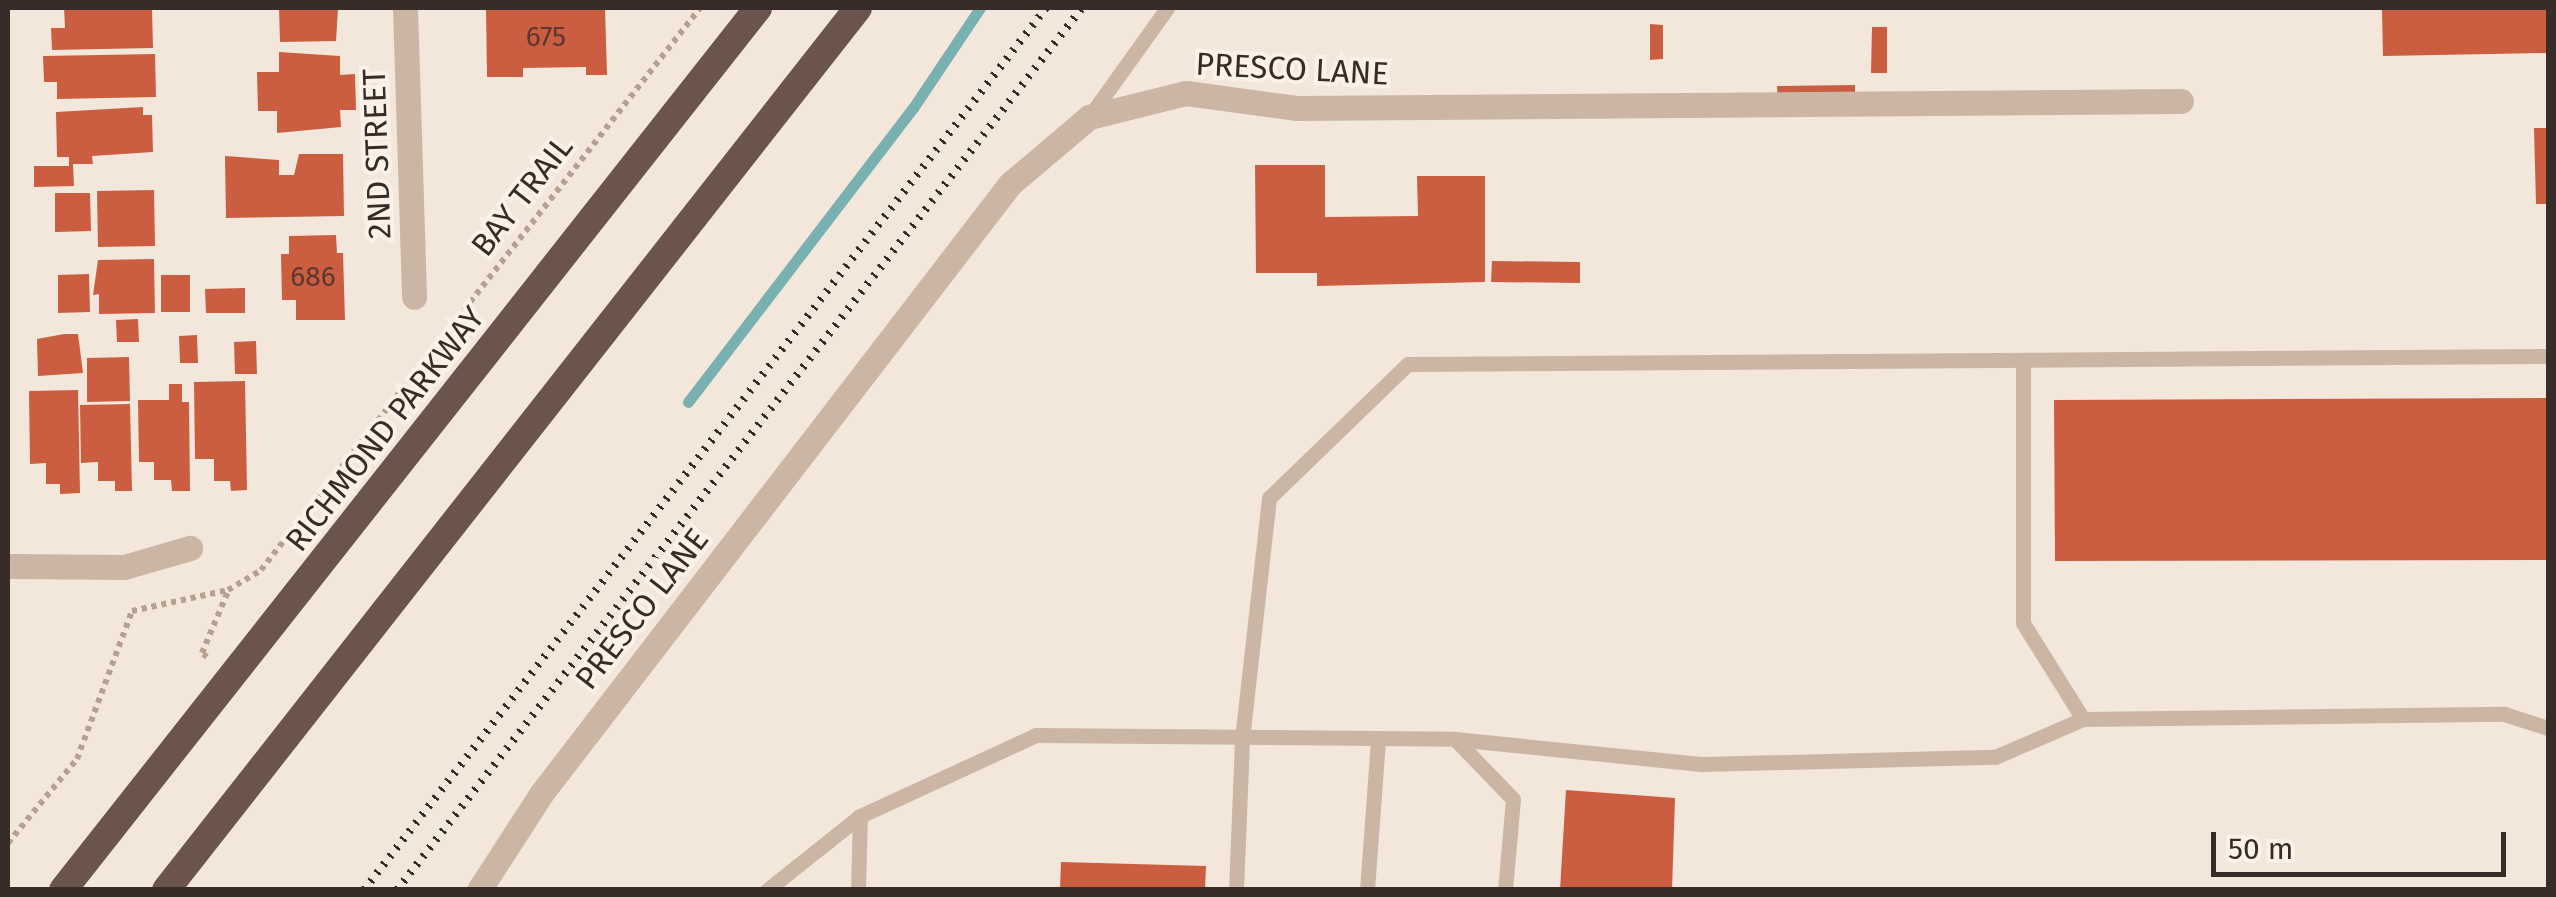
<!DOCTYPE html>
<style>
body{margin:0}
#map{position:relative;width:2556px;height:897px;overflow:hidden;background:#f3e7db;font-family:"Fira Sans",sans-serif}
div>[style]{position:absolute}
.stream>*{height:11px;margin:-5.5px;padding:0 5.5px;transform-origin:5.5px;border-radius:5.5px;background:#79b1b1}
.building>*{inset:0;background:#cb5d41}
.path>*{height:6px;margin-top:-3px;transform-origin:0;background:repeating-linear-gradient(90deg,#b7a090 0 5px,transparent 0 10px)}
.service>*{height:15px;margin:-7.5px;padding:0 7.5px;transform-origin:7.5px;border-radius:7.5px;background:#cbb6a6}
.minor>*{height:25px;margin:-12.5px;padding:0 12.5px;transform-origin:12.5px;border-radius:12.5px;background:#cbb6a6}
.trunk>*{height:28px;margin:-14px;padding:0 14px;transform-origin:14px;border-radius:14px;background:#6a544b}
.rail>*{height:8px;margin-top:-4px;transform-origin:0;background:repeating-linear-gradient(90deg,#372c27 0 2.5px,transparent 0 10.5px)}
span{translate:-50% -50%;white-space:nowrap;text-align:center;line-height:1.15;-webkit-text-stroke:8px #faf1e7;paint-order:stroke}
.number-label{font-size:28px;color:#5c382e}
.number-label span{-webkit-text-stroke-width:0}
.street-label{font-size:32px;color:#372c27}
.frame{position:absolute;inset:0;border:10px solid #372c27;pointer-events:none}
.scale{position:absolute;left:2211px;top:832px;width:295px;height:45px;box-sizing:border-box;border:5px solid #372c27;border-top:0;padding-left:12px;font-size:30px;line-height:35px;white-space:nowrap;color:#372c27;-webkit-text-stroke:8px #faf1e7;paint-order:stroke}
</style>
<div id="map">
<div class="stream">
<div style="left:688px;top:402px;width:370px;rotate:-52.6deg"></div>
<div style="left:913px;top:108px;width:120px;rotate:-56.2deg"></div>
</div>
<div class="building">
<div style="clip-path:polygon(64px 8px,152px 8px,153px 48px,52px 50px,51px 28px,65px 28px)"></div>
<div style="clip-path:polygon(279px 8px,338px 8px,336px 41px,280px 42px)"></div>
<div style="clip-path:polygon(486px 8px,605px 8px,607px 75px,586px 75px,586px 67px,523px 68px,523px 77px,487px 77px)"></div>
<div style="clip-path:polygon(2548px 8px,2548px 53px,2383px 56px,2382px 10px)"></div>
<div style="clip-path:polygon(1650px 24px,1663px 25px,1663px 59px,1650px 60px)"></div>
<div style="clip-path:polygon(1872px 27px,1887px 27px,1887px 73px,1871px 73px)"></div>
<div style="clip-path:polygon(279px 52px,340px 56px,340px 75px,355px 74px,356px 110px,340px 110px,341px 127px,277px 133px,277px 111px,258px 111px,257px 72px,279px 72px)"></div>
<div style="clip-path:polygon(155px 54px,156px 97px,57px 99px,57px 82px,44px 82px,43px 56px)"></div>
<div style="clip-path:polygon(1855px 85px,1855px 99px,1778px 99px,1777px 86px)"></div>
<div style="clip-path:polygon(143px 107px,143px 115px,152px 115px,153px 152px,92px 156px,93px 164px,73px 164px,74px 186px,34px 187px,34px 166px,69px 166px,69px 157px,57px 157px,56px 112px)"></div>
<div style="clip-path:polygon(2534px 128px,2548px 128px,2548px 204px,2536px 204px)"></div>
<div style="clip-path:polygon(299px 154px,343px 154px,344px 216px,226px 218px,225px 156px,279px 160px,279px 175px,294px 175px)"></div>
<div style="clip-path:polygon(1255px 165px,1325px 165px,1325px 217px,1418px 216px,1417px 176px,1485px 176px,1485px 282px,1317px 286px,1317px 273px,1256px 273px)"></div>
<div style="clip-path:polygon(154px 190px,155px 246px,98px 247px,97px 191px)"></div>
<div style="clip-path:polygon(55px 193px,90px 193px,91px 231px,55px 232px)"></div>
<div style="clip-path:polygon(336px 235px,337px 253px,343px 253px,345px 320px,296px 320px,296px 300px,282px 300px,281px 254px,289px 254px,289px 236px)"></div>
<div style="clip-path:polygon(154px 259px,155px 313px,99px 314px,99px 294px,93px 295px,98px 260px)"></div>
<div style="clip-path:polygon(1492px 261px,1580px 262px,1580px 283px,1491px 282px)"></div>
<div style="clip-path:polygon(89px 274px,90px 312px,58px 313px,58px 275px)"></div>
<div style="clip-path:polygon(161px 275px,190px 275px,190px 312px,161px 312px)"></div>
<div style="clip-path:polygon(245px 288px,245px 313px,206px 313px,205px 289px)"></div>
<div style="clip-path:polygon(138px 319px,139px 342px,117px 342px,116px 320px)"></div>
<div style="clip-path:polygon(64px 334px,78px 334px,83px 373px,38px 376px,37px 339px)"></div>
<div style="clip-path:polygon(197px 335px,198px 363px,180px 363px,179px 336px)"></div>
<div style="clip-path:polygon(256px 341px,257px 374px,235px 374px,234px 342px)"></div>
<div style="clip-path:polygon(129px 357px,130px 401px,87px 402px,87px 358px)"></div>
<div style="clip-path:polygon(245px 381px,247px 490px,231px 491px,230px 481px,214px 481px,214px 459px,195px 459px,194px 382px)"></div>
<div style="clip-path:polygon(169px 384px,182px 384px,182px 402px,189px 402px,190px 491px,172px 491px,171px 480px,154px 480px,154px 462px,139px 462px,138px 400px,169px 400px)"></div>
<div style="clip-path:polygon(78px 390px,80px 493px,60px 494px,60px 484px,46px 484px,46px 463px,30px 464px,29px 391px)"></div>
<div style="clip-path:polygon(2548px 398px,2548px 560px,2055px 561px,2054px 400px)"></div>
<div style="clip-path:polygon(130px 404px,132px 491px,115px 491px,115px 481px,98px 481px,98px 462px,81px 463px,80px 405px)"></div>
<div style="clip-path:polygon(1566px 790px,1675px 798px,1672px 890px,1560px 890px)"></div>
<div style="clip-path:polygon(1061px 862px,1206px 866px,1205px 890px,1060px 890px)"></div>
</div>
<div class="path">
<div style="left:207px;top:657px;width:6px;rotate:-141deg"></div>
<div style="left:202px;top:653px;width:67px;rotate:-67.2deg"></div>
<div style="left:8px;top:843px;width:109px;rotate:-50.6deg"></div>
<div style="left:77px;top:759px;width:158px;rotate:-69.6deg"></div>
<div style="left:132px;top:611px;width:98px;rotate:-12.3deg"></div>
<div style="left:228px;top:590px;width:39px;rotate:-31deg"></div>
<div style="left:261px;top:570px;width:713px;rotate:-52.01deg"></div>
</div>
<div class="service">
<div style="left:1089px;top:117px;width:134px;rotate:-54.4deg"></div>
<div style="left:2023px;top:360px;width:263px;rotate:90deg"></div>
<div style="left:2023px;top:623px;width:113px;rotate:58deg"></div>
<div style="left:1455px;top:739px;width:247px;rotate:5.8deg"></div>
<div style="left:1701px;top:764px;width:294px;rotate:-1.4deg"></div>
<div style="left:1995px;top:757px;width:96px;rotate:-23.4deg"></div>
<div style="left:2083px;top:719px;width:421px;rotate:-0.7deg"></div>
<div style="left:2504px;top:714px;width:46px;rotate:17.7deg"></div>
<div style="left:767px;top:890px;width:119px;rotate:-38.5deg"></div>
<div style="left:860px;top:816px;width:194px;rotate:-24.7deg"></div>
<div style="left:1036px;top:735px;width:419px;rotate:0.5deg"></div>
<div style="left:1455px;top:739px;width:83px;rotate:46deg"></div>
<div style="left:1513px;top:799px;width:91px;rotate:95deg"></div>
<div style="left:858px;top:890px;width:74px;rotate:-88.5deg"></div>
<div style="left:1236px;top:890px;width:151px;rotate:-87.7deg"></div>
<div style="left:1242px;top:739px;width:243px;rotate:-83.6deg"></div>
<div style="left:1269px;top:498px;width:193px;rotate:-44deg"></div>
<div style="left:1408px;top:364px;width:1140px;rotate:-0.4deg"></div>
<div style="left:1367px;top:890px;width:150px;rotate:-85.8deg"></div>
</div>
<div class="minor">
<div style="left:405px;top:8px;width:289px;rotate:88.2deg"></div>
<div style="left:8px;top:566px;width:116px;rotate:0.5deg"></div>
<div style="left:124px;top:567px;width:69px;rotate:-16.1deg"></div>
<div style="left:479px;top:890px;width:114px;rotate:-57.1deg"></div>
<div style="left:541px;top:794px;width:769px;rotate:-52.45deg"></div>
<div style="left:1010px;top:184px;width:104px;rotate:-40.3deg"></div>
<div style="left:1089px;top:117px;width:100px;rotate:-13.9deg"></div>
<div style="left:1186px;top:93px;width:112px;rotate:7.7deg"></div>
<div style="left:1297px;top:108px;width:884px;rotate:-0.45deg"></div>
</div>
<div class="trunk">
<div style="left:63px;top:890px;width:1123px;rotate:-51.76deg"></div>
<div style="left:166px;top:890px;width:1121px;rotate:-51.88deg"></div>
</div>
<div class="rail">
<div style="left:364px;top:890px;width:1115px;rotate:-52.29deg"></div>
<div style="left:397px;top:890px;width:1117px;rotate:-52.17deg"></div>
</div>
<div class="number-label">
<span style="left:546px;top:37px">675</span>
<span style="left:313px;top:277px">686</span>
</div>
<div class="street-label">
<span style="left:1292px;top:69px;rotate:3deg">PRESCO LANE</span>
<span style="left:377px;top:154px;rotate:-92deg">2ND STREET</span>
<span style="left:522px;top:196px;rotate:-52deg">BAY TRAIL</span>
<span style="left:385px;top:429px;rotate:-52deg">RICHMOND PARKWAY</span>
<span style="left:642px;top:609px;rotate:-52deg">PRESCO LANE</span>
</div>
<div class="frame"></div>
<div class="scale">50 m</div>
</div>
